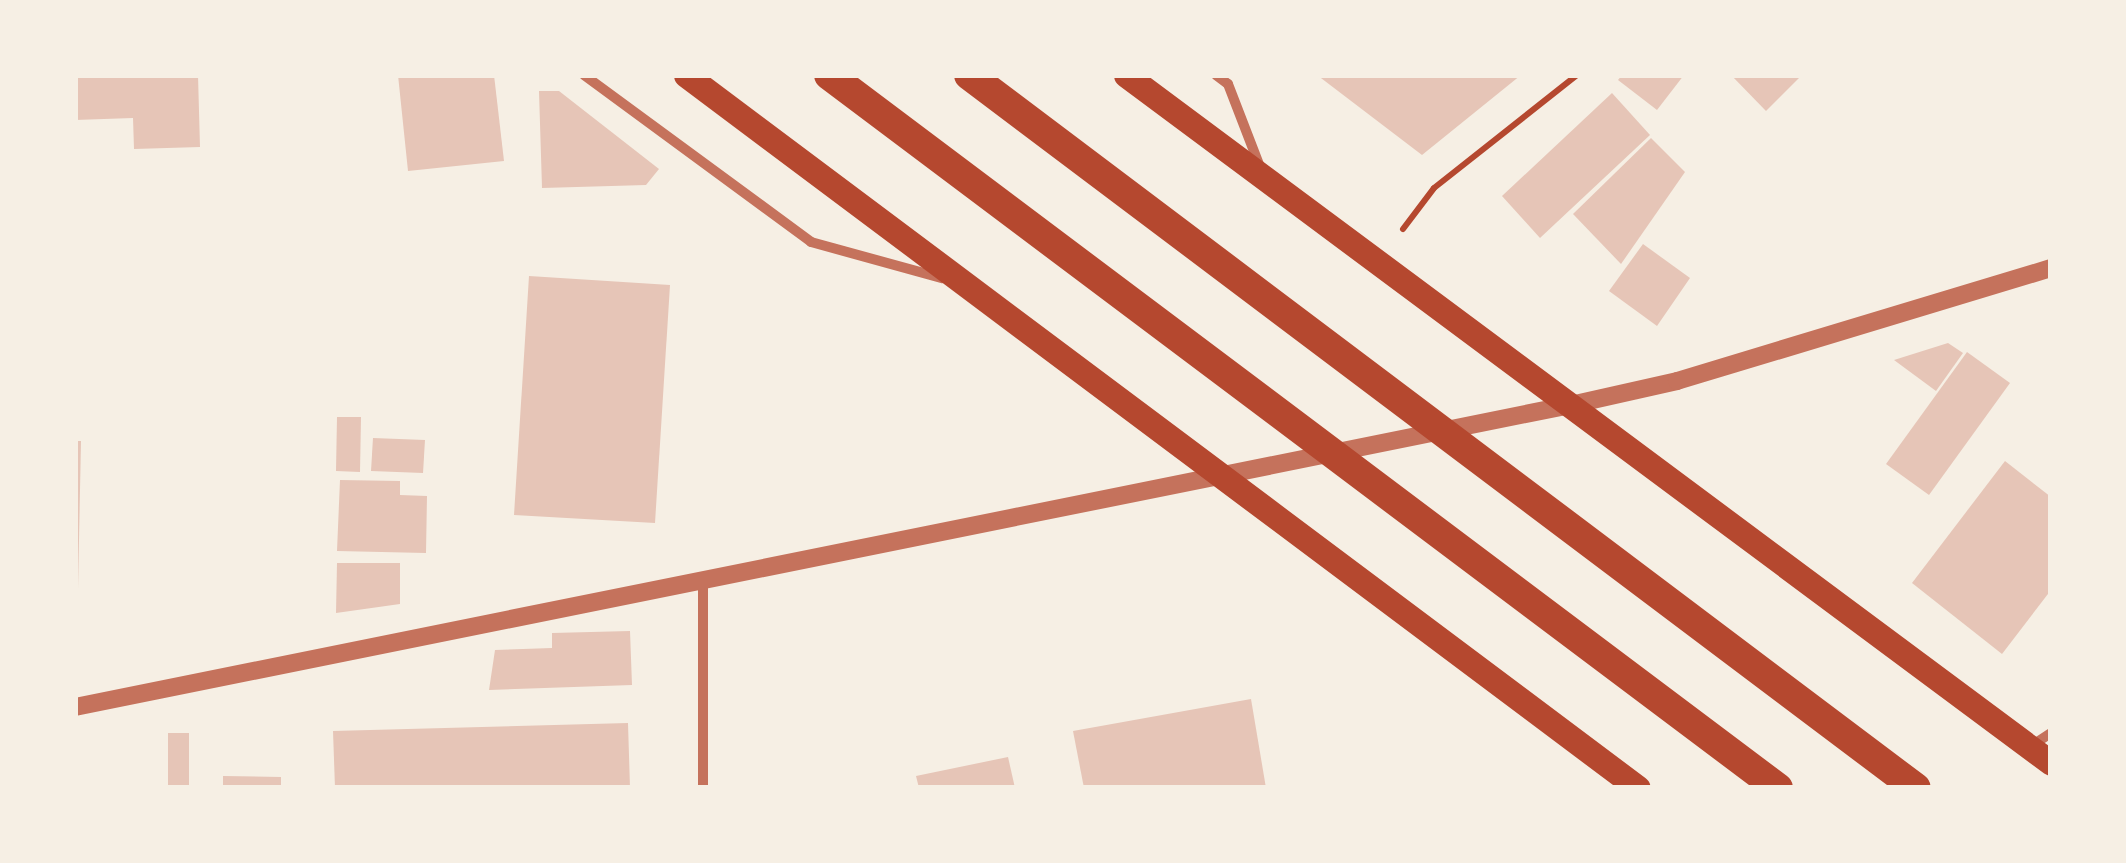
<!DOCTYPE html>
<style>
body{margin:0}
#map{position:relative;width:2126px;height:863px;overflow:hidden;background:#f6efe4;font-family:Poppins,sans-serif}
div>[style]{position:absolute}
.building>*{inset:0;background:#e6c5b7}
.path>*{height:6px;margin:-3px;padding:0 3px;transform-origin:3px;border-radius:3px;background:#b5482f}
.minor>*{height:10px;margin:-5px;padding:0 5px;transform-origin:5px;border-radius:5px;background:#c5725c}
.tertiary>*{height:18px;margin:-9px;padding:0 9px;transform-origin:9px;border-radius:9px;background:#c5725c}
.primary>*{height:25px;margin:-12.5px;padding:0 12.5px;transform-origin:12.5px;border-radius:12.5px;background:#b5482f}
.motorway>*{height:30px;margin:-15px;padding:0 15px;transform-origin:15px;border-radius:15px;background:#b5482f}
span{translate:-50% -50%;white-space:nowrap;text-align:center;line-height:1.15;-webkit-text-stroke:8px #f6efe4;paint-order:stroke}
.frame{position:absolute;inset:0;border:78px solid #f6efe4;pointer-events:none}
</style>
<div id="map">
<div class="building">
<div style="clip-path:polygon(75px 75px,198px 75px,200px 147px,134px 149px,133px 118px,75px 120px)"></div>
<div style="clip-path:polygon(398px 75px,494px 75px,504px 161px,408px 171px)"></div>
<div style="clip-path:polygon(1317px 75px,1521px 75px,1422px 155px)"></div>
<div style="clip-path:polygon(1622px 75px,1684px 75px,1657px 110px,1618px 80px)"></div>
<div style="clip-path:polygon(1731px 75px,1802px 75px,1766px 111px)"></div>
<div style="clip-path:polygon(539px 91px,559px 91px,659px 169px,646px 185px,542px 188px)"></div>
<div style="clip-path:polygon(1612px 93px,1650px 135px,1540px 238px,1502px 196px)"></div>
<div style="clip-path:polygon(1651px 138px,1685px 172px,1621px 264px,1573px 214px)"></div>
<div style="clip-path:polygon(1643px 244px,1690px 278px,1657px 326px,1609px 291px)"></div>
<div style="clip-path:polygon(529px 276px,670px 285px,655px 523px,514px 515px)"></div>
<div style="clip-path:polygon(1948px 343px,1963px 353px,1936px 391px,1894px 360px)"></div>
<div style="clip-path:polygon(1967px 352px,2010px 383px,1929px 495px,1886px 464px)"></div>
<div style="clip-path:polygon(337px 417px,361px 417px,360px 472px,336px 471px)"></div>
<div style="clip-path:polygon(373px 438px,425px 440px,423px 473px,371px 471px)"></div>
<div style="clip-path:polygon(75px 441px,81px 441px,78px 589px,75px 589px)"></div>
<div style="clip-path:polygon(2005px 461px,2051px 497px,2051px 590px,2002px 654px,1912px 583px)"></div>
<div style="clip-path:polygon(340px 480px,400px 481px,400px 495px,427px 496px,426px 553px,337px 551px)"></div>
<div style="clip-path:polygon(337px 563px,400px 563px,400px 604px,336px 613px)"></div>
<div style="clip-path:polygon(630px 631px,632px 685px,489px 690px,495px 650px,552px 648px,552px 633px)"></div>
<div style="clip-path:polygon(1251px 699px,1266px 788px,1084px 788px,1073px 731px)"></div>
<div style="clip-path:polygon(628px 723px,630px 788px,335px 788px,333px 731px)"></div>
<div style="clip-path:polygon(168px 733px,189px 733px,189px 788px,168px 788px)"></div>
<div style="clip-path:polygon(1008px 757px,1015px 788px,919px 788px,916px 776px)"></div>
<div style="clip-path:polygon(223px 776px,281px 777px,281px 788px,223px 788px)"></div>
</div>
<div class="path">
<div style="left:1403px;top:229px;width:51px;rotate:-52.9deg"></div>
<div style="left:1434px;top:188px;width:182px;rotate:-38.3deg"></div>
</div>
<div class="minor">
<div style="left:584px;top:75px;width:282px;rotate:36.3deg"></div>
<div style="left:811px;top:242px;width:136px;rotate:15.4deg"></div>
<div style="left:1216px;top:75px;width:15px;rotate:37deg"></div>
<div style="left:1228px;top:84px;width:89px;rotate:68.9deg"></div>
<div style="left:2031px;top:746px;width:24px;rotate:-33deg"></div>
<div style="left:703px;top:788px;width:207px;rotate:-90deg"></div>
</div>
<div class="tertiary">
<div style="left:75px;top:707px;width:1530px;rotate:-11.42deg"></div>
<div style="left:1575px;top:404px;width:105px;rotate:-12.7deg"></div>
<div style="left:1677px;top:381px;width:391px;rotate:-16.8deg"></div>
</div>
<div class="primary">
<div style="left:686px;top:75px;width:1189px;rotate:36.83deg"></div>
<div style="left:1126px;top:75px;width:1153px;rotate:36.64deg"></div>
</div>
<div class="motorway">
<div style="left:829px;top:75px;width:1187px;rotate:36.92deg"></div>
<div style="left:969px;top:75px;width:1185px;rotate:36.98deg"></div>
</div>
<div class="frame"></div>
</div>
